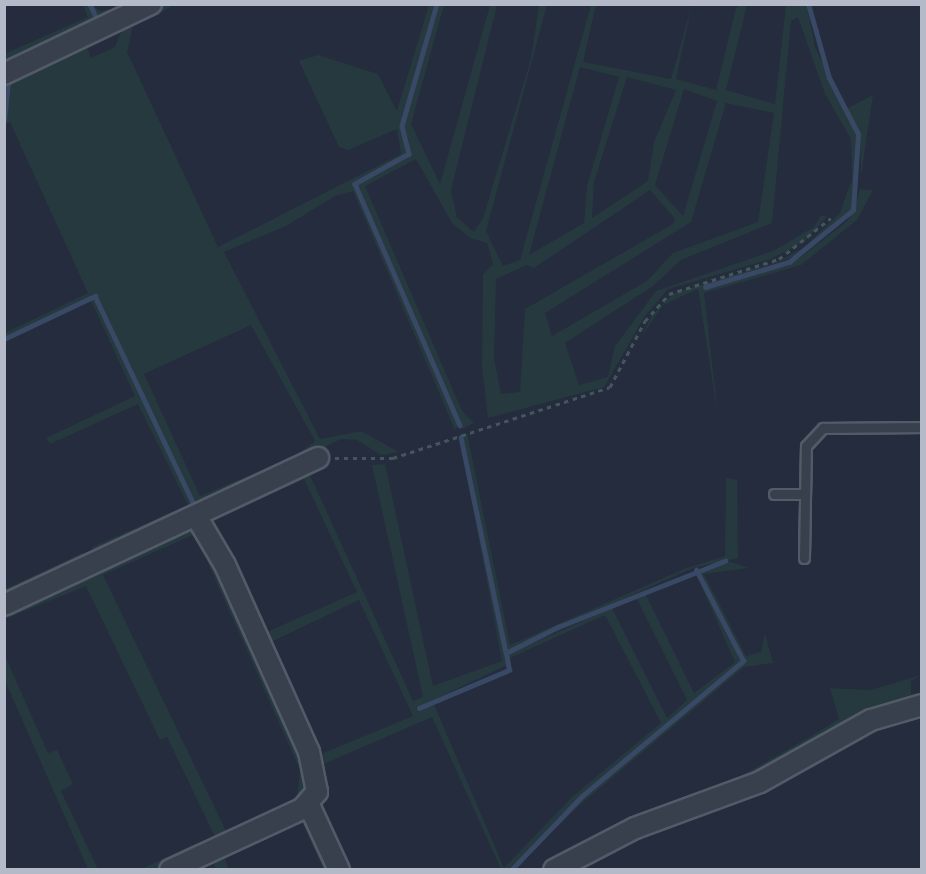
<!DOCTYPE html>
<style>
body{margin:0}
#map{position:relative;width:926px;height:874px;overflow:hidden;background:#242c3d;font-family:Jost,sans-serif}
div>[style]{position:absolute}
.green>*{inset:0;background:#26393e}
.stream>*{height:4.5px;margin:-2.25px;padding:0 2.25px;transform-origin:2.25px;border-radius:2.25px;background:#394965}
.path>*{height:3px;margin-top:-1.5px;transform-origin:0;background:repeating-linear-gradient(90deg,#44565b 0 4.5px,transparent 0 9px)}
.roads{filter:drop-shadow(2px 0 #535a68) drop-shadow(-2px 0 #535a68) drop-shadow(0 2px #535a68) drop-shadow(0 -2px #535a68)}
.lane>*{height:9px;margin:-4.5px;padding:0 4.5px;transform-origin:4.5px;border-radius:4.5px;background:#383f4d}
.street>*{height:20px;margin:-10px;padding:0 10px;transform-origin:10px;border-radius:10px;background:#383f4d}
span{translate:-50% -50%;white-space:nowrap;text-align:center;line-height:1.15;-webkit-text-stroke:4.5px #1d2432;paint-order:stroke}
.frame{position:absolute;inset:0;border:6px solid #b4bac8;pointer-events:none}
</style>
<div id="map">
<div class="green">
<div style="clip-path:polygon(83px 5px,89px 5px,97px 23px,5px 66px,4px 54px,88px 17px)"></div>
<div style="clip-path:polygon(92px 5px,100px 11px,131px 5px,100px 22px)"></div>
<div style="clip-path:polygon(evenodd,162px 5px,175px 5px,133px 25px,127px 52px,218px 247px,401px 154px,397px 129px,348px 150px,339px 147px,299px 61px,318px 55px,378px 74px,397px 111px,429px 5px,434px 5px,400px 126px,407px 153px,353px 184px,458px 426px,455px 430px,353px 191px,335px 196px,286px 226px,224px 252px,320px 439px,361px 431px,399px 452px,381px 455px,357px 440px,341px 439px,95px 558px,92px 547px,188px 505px,138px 404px,50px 444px,46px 438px,135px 396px,91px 301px,5px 341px,94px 298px,195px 501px,95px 294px,5px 338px,5px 333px,88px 293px,10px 122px,5px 124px,9px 83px,5px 91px,5px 78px,86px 45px,91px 58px,115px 47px,122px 29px,162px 5px,251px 325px,315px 441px,295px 456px,200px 496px,144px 374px,251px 325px)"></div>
<div style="clip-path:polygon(evenodd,807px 5px,815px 47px,857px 135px,852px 210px,799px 255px,705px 288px,801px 257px,846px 222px,854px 211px,860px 189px,873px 190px,857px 220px,801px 265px,704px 293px,719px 423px,698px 289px,663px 305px,640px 339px,653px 314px,674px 293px,780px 261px,804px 247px,840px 213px,852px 179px,851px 139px,825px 94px,798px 17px,791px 21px,772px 223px,681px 260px,653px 286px,565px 343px,579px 385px,608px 377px,615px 346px,656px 291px,773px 251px,814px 227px,821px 215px,827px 217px,805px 241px,771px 259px,668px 289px,645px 316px,604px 387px,488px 418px,482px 367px,483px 274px,493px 264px,487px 243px,470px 238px,452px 223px,416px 159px,365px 186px,462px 411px,474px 423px,462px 429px,357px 184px,410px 154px,404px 126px,438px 5px,444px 5px,411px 124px,440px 184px,490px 5px,497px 5px,451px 190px,457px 218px,474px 232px,483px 218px,531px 59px,539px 5px,547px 5px,486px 231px,503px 266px,520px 260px,591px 5px,596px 5px,583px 62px,671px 79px,692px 5px,676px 79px,716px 90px,735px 12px,738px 5px,747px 5px,726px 90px,775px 104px,786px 5px,807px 5px,580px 67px,619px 77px,587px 186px,584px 223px,529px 255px,580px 67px,807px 5px,627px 77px,676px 90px,654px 142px,648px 181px,592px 218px,594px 182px,627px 77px,807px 5px,684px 89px,717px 101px,683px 216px,655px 185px,684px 89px,807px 5px,726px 103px,774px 113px,758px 222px,673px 253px,647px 281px,552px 336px,545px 313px,691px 222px,726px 103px,807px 5px,650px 190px,675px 219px,673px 224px,525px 309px,520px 392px,501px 394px,494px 358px,496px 279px,527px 265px,534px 268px,650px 190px)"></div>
<div style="clip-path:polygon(873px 95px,861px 176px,860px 134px,846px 109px)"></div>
<div style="clip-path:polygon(467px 433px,510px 645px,684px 569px,725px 556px,726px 478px,737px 480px,738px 558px,693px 568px,507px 651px,463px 434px)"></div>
<div style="clip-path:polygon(evenodd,459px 435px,507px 665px,417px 708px,433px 702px,504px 868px,572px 797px,661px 723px,605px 615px,510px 658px,508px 654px,612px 608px,667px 718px,687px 700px,637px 599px,646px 595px,694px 693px,735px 662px,695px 572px,741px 662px,580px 796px,509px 869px,501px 869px,432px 717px,317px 767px,205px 517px,309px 473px,413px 701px,423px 697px,372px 465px,385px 464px,433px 686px,502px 661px,459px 435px,304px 479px,357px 592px,267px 632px,214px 521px,304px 479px,459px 435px,359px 600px,413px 716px,321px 754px,271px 642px,359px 600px)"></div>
<div style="clip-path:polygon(evenodd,188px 524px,200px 528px,292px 723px,310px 796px,218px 843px,167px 737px,160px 740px,86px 586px,5px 619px,4px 609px,188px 524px,195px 534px,300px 770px,297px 798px,226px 831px,103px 575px,195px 534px)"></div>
<div style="clip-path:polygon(82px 553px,87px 561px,5px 604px,5px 589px)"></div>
<div style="clip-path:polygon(731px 562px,748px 568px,704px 574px,746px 656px,761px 652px,765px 633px,773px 663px,744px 667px,582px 803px,513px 869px,581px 798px,744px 662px,698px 571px)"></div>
<div style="clip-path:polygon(5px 656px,48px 753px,57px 750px,73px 784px,61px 791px,98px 869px,88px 869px,5px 681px)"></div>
<div style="clip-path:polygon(921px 675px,911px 681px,911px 702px,777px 769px,539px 870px,727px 784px,813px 735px,839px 719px,830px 688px,871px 690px)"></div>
<div style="clip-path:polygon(303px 813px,334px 869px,323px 869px,302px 822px,224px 857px,229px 869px,216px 869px,213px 863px,179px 870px)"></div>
<div style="clip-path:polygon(199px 842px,204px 849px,160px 869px,139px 870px)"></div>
</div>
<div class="stream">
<div style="left:90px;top:4px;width:21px;rotate:65deg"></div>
<div style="left:437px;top:4px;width:127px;rotate:106deg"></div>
<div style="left:402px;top:126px;width:29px;rotate:76deg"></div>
<div style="left:409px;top:154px;width:62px;rotate:150.9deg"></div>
<div style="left:355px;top:184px;width:263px;rotate:66.5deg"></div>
<div style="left:4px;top:120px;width:36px;rotate:-84deg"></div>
<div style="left:705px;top:287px;width:88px;rotate:-16.6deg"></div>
<div style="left:789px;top:262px;width:82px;rotate:-39.1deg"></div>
<div style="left:853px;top:210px;width:76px;rotate:-86.2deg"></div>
<div style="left:858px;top:134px;width:63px;rotate:-117.4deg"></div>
<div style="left:829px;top:78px;width:77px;rotate:-105.8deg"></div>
<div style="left:4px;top:339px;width:101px;rotate:-25.3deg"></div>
<div style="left:95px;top:296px;width:228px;rotate:64.6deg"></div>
<div style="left:461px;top:437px;width:221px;rotate:78.2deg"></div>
<div style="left:506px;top:653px;width:58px;rotate:-26.6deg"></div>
<div style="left:558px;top:627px;width:180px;rotate:-21.6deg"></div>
<div style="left:419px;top:708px;width:98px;rotate:-22.9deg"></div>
<div style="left:509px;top:670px;width:17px;rotate:-100deg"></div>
<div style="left:511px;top:870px;width:101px;rotate:-46.2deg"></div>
<div style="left:581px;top:797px;width:212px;rotate:-40deg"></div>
<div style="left:743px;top:661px;width:102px;rotate:-117.3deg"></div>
</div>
<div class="path">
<div style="left:335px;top:458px;width:58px"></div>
<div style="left:393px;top:458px;width:228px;rotate:-18.1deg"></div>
<div style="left:610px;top:387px;width:75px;rotate:-62.1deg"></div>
<div style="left:645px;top:321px;width:36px;rotate:-48deg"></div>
<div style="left:669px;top:294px;width:115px;rotate:-17.7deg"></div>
<div style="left:779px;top:259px;width:66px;rotate:-38.3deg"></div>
</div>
<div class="roads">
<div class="lane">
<div style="left:774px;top:494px;width:30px"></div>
<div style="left:804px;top:558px;width:112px;rotate:-89deg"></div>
<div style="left:806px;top:446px;width:25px;rotate:-47deg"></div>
<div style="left:823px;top:428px;width:99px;rotate:-0.6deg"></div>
</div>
<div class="street">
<div style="left:4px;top:74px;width:163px;rotate:-25.5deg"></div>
<div style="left:4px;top:605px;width:347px;rotate:-25.1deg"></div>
<div style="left:309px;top:805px;width:72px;rotate:65.2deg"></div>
<div style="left:170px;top:870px;width:145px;rotate:-24.8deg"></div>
<div style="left:302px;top:809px;width:23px;rotate:-49deg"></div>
<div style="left:317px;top:792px;width:41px;rotate:-101.3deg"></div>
<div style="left:309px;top:752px;width:205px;rotate:-114.2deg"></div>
<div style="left:225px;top:565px;width:57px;rotate:-120.6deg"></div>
<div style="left:554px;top:870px;width:91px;rotate:-27.4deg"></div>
<div style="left:635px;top:828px;width:133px;rotate:-20.2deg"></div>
<div style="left:760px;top:782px;width:127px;rotate:-29.2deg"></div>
<div style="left:871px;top:720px;width:53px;rotate:-16.4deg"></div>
</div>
</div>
<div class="frame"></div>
</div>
